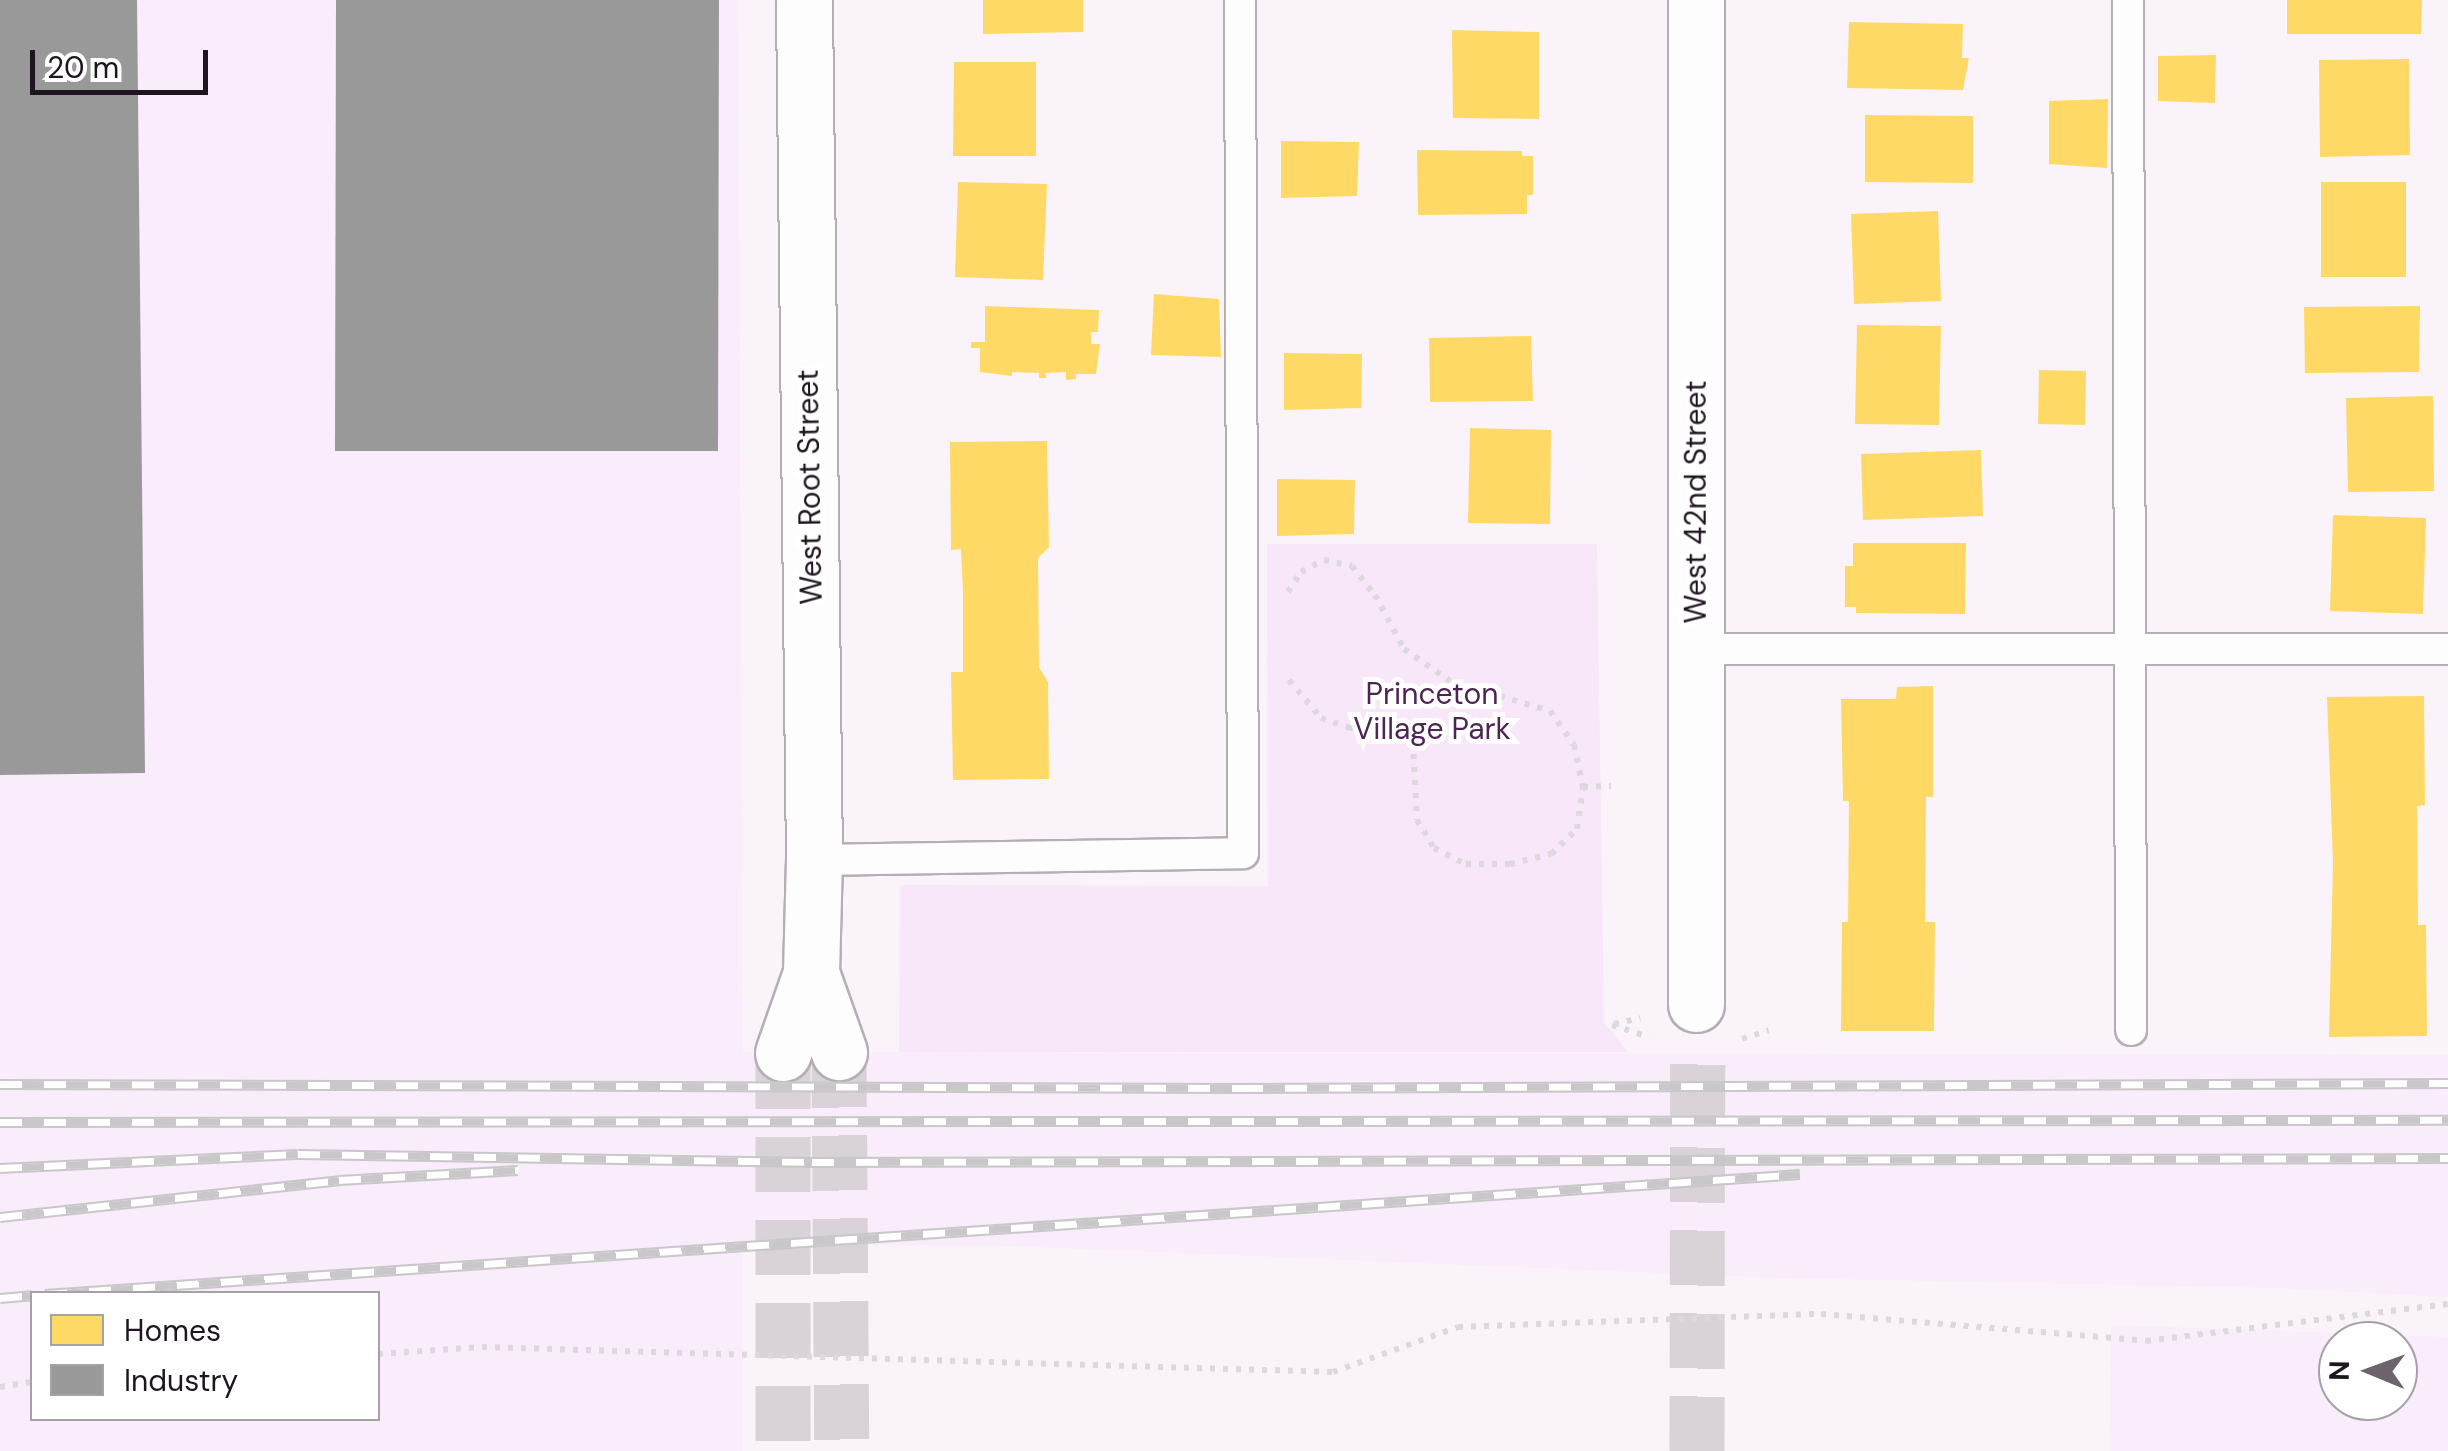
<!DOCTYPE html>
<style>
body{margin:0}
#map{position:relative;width:2448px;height:1451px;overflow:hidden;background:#faf4fa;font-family:"DM Sans",sans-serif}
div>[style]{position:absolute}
.built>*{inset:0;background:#f9ecfb}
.green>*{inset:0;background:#f7e7f9}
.homes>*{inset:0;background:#ffd966}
.industry>*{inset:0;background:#999}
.street-tunnel>*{height:55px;margin-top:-27.5px;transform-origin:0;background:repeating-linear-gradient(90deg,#d9d3d9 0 55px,transparent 0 83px)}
.secondary-tunnel>*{height:55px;margin-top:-27.5px;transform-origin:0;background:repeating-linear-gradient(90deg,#d9d3d9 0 55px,transparent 0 83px)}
.path>*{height:6px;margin-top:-3px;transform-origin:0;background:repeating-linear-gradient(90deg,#dbd9db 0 5px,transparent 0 13px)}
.roads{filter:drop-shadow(2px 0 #b5aeb5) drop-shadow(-2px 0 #b5aeb5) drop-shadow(0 2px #b5aeb5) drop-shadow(0 -2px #b5aeb5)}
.lane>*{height:30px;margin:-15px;padding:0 15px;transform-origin:15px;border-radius:15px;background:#fefdfe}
.street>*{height:55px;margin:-27.5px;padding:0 27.5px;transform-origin:27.5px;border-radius:27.5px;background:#fefdfe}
.secondary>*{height:55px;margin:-27.5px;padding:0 27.5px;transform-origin:27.5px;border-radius:27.5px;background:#fefdfe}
.rail>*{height:11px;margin-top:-5.5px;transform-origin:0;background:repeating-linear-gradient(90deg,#fff 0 22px,#c9c7c9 0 44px);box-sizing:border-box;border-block:2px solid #c9c7c9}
span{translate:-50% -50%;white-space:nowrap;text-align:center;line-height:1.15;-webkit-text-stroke:10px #fff;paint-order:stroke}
.street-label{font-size:30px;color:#1f1520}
.park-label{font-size:30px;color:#4d2454}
.legend{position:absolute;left:30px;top:1291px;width:350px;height:130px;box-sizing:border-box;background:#fff;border:2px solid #a5a1a6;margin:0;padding:12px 18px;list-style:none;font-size:30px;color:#1f1520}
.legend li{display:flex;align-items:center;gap:20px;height:50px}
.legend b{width:50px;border:2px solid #a5a1a6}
.north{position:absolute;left:2318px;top:1321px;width:100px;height:100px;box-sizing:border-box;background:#fff;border:2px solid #a5a1a6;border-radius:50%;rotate:271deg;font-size:28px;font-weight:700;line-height:40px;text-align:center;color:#1f1520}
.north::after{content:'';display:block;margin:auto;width:35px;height:45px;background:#6c636c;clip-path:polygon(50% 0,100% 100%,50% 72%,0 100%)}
.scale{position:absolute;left:30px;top:50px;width:178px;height:45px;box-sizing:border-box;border:5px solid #1f1520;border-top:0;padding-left:12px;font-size:30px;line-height:35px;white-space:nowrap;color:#1f1520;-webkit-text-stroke:8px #fff;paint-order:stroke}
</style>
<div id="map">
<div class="built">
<div style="clip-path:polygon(evenodd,0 0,738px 0,743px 1052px,2448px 1055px,2448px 1297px,2277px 1288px,1780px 1278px,1011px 1246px,743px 1243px,743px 1451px,0 1451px,0 0,32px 1294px,378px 1294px,378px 1418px,32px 1418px,32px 1294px)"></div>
<div style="clip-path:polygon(evenodd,2111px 1325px,2448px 1337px,2448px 1451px,2110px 1451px,2111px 1325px,2398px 1341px,2398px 1401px,2338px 1401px,2338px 1341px,2398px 1341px)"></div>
</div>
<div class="green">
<div style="clip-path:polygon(1267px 544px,1597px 544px,1604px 1022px,1628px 1052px,899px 1052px,900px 885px,1268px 886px)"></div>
</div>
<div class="homes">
<div style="clip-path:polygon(983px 0,1083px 0,1083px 32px,983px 34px)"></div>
<div style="clip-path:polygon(2287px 0,2422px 0,2421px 34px,2287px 34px)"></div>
<div style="clip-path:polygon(1849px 22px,1963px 24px,1962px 58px,1969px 58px,1963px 90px,1847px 88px)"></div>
<div style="clip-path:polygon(1452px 30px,1539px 32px,1539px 119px,1453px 118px)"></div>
<div style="clip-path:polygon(2216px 55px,2215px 103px,2158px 101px,2158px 56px)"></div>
<div style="clip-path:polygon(2409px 59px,2410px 155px,2320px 157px,2319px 60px)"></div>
<div style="clip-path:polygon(954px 62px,1036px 62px,1036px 156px,953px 156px)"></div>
<div style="clip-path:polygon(2108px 99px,2107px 168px,2049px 164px,2049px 101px)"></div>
<div style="clip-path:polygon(1865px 115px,1973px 116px,1973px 183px,1865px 182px)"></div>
<div style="clip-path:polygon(1281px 141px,1359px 142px,1357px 196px,1281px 198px)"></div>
<div style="clip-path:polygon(1417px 150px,1522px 151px,1522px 156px,1533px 156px,1533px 195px,1527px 195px,1527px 214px,1418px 215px)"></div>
<div style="clip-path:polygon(958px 182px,1047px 184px,1043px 280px,955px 277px)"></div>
<div style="clip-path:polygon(2321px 182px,2406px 182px,2406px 277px,2321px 277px)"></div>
<div style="clip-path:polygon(1938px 211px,1941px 301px,1854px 304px,1851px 214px)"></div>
<div style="clip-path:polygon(1154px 294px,1219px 299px,1221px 357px,1151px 355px)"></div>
<div style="clip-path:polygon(985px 306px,1099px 310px,1098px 332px,1091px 332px,1091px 344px,1100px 344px,1096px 374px,1076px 374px,1076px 379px,1066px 380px,1066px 372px,1046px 373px,1046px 378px,1039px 378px,1039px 373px,1012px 372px,1012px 376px,980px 372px,980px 348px,971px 348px,971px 342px,985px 342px)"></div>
<div style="clip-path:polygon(2420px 306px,2419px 372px,2305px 373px,2304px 307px)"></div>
<div style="clip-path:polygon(1857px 325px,1941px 326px,1939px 425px,1855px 424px)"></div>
<div style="clip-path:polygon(1531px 336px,1533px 401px,1430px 402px,1429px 338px)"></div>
<div style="clip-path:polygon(1284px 353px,1362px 354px,1361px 408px,1284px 410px)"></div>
<div style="clip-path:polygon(2039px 370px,2086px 371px,2085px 425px,2038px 424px)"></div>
<div style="clip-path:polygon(2433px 396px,2434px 491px,2348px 492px,2346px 398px)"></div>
<div style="clip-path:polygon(1470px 428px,1551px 430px,1550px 524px,1468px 523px)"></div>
<div style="clip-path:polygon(1047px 441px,1049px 547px,1038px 558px,1039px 667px,1048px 682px,1049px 779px,953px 780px,951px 672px,963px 672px,963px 592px,961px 549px,951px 550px,950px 442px)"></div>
<div style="clip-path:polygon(1981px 450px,1983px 516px,1863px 520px,1861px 454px)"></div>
<div style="clip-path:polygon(1277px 479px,1355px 480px,1354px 534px,1277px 536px)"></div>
<div style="clip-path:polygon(2333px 515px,2426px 518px,2423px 614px,2330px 611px)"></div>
<div style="clip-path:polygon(1853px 543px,1966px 543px,1965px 614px,1856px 613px,1856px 607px,1845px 607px,1845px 566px,1853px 566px)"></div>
<div style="clip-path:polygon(1933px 686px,1933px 797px,1926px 797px,1925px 922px,1935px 922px,1934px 1031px,1841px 1031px,1842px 922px,1848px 922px,1849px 801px,1843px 801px,1841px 699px,1896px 699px,1897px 687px)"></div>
<div style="clip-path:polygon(2424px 696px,2425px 805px,2417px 806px,2418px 925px,2426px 925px,2427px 1036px,2329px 1037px,2333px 862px,2327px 697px)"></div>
</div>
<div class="industry">
<div style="clip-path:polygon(0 0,137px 0,145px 773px,0 775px)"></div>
<div style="clip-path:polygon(336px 0,719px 0,718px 451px,335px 451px)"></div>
</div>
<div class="street-tunnel">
<div style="left:1697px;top:1451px;width:398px;rotate:-89.9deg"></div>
</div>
<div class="secondary-tunnel">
<div style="left:839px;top:1052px;width:399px;rotate:89.6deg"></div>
<div style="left:783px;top:1053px;width:398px;rotate:90deg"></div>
</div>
<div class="path">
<div style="left:1288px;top:592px;width:24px;rotate:-57deg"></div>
<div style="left:1301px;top:572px;width:26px;rotate:-28deg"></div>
<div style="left:1324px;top:560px;width:29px;rotate:12deg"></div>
<div style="left:1352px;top:566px;width:37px;rotate:52deg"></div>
<div style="left:1375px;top:595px;width:61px;rotate:61.8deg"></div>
<div style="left:1404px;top:649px;width:56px;rotate:34.8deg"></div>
<div style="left:1450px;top:681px;width:104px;rotate:16.7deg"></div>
<div style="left:1550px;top:711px;width:42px;rotate:54.8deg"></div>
<div style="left:1574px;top:745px;width:43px;rotate:77.9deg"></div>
<div style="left:1583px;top:787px;width:28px;rotate:-2deg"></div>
<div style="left:1289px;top:680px;width:50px;rotate:49.9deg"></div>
<div style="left:1321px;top:718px;width:31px;rotate:19deg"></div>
<div style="left:1350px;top:728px;width:62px"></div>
<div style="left:1412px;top:728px;width:92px;rotate:86.9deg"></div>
<div style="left:1417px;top:820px;width:33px;rotate:59deg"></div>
<div style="left:1434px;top:848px;width:36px;rotate:27deg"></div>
<div style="left:1466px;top:864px;width:44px"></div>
<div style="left:1510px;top:864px;width:42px;rotate:-13.7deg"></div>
<div style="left:1551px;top:854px;width:36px;rotate:-44deg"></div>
<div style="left:1577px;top:829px;width:42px;rotate:-81.9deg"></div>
<div style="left:1614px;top:1024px;width:27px;rotate:-13deg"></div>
<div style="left:1612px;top:1025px;width:39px;rotate:18deg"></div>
<div style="left:1742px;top:1039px;width:28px;rotate:-18deg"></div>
<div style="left:378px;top:1354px;width:104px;rotate:-3.9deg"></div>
<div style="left:482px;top:1347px;width:851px;rotate:1.68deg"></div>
<div style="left:1333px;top:1372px;width:133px;rotate:-19.8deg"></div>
<div style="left:1458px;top:1327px;width:363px;rotate:-2.1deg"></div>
<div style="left:1821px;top:1314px;width:326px;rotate:4.7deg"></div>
<div style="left:2146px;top:1341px;width:304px;rotate:-7deg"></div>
<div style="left:0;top:1387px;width:32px;rotate:-9deg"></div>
</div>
<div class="roads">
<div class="lane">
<div style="left:2128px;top:0;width:1030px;rotate:89.83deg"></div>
<div style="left:1696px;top:649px;width:752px"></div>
<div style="left:814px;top:860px;width:429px;rotate:-0.9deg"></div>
<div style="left:1243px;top:853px;width:853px;rotate:-90.2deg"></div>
</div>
<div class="street">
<div style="left:1696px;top:1004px;width:1004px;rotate:-90deg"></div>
</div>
<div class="secondary">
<div style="left:811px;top:973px;width:84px;rotate:70.5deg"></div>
<div style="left:783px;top:1053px;width:85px;rotate:-70.7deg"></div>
<div style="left:811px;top:973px;width:113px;rotate:-88.5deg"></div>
<div style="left:814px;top:860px;width:860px;rotate:-90.67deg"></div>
</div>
</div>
<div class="rail">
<div style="left:0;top:1084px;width:1241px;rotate:0.18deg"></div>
<div style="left:1241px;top:1088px;width:1207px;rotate:-0.24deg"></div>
<div style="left:0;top:1122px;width:2448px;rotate:-0.05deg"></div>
<div style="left:0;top:1168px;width:298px;rotate:-2.7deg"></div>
<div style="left:298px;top:1154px;width:514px;rotate:0.89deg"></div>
<div style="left:812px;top:1162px;width:1636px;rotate:-0.14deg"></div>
<div style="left:0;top:1217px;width:341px;rotate:-6.2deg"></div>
<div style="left:339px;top:1180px;width:179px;rotate:-3.2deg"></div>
<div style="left:45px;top:1294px;width:1759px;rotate:-3.91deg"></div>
<div style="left:0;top:1298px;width:32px;rotate:-5deg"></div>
</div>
<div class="street-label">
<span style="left:810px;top:487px;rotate:-91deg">West Root Street</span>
<span style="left:1696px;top:502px;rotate:-90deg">West 42nd Street</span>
</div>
<div class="park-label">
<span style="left:1432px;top:711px">Princeton<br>Village Park</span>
</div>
<ul class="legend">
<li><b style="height:28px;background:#ffd966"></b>Homes</li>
<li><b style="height:28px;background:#999"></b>Industry</li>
</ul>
<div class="north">N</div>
<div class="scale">20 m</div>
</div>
